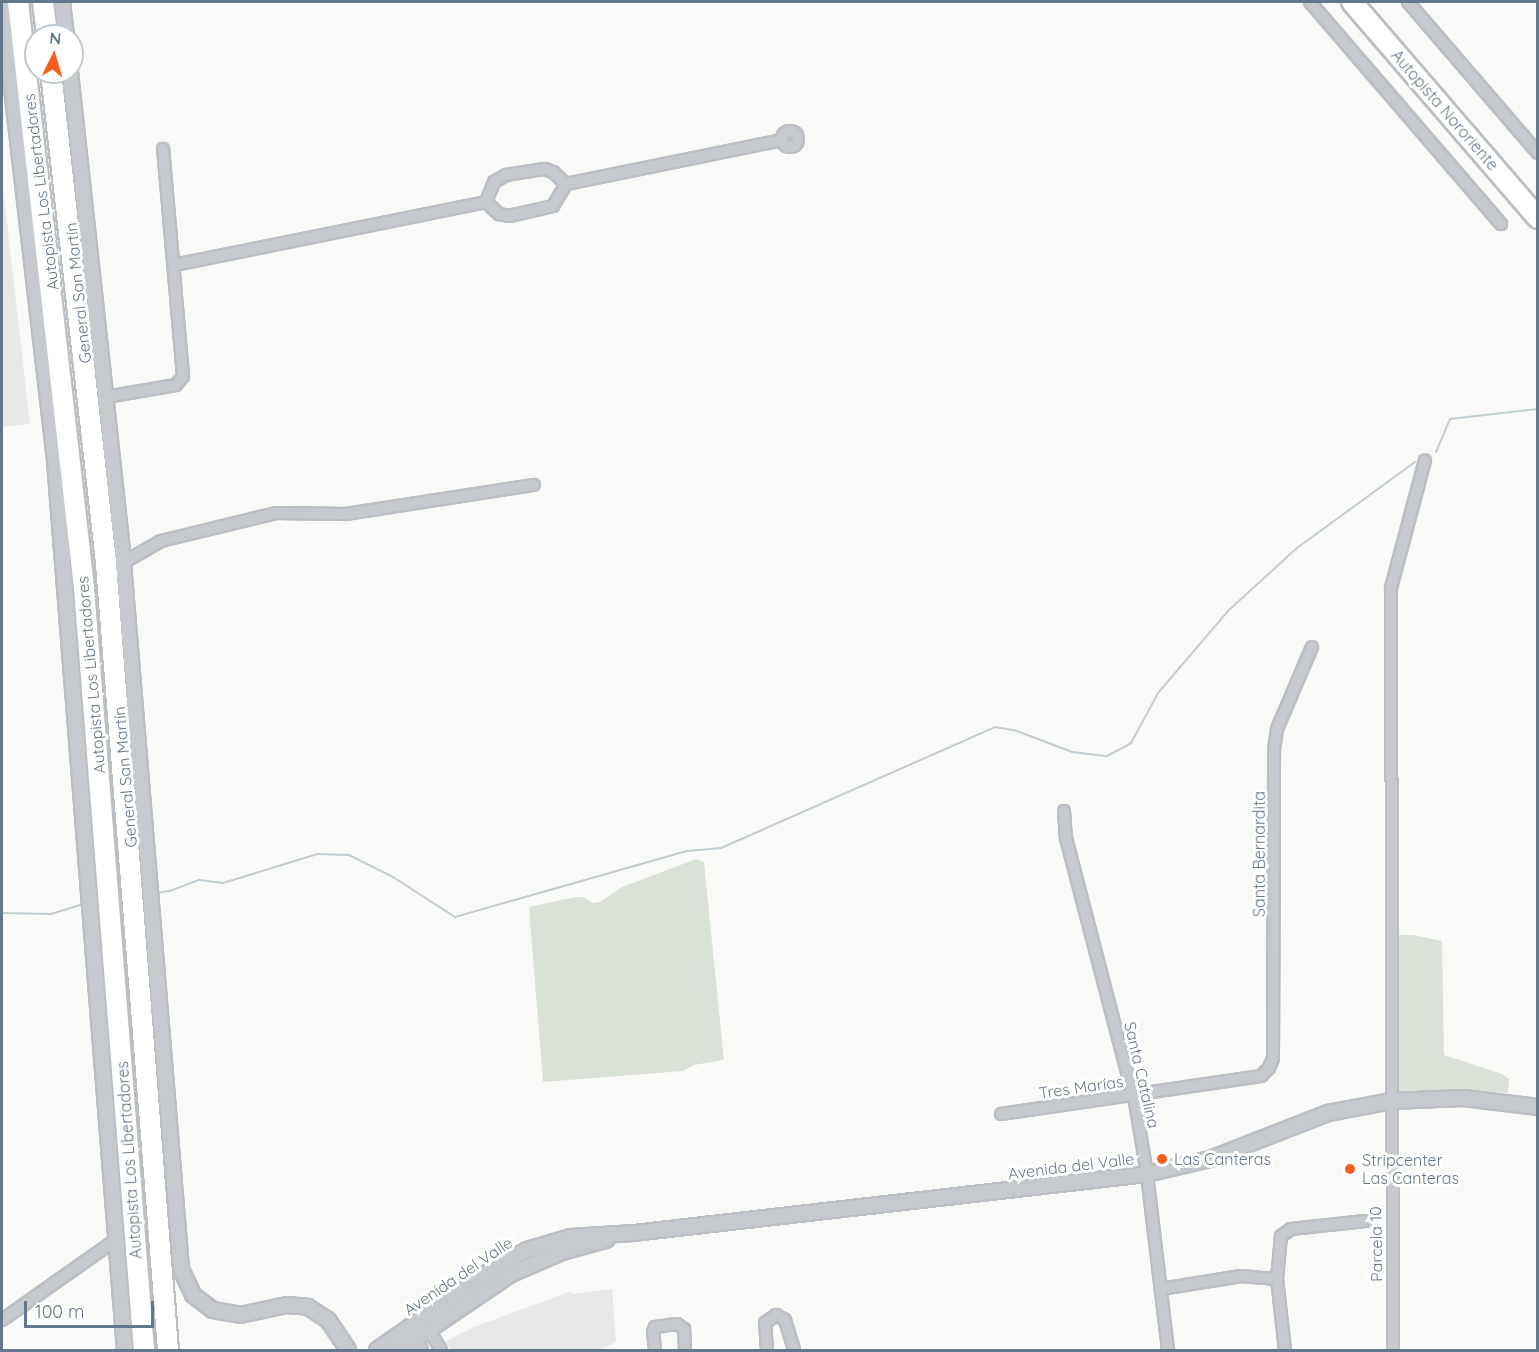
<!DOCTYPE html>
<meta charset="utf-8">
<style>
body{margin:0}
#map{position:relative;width:1539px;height:1352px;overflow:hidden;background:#f9f9f7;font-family:Quicksand,sans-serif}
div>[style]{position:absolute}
.built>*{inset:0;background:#e7e8e8}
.green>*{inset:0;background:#dae2d7}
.stream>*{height:2px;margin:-1px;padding:0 1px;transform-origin:1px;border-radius:1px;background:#c2cdd2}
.roads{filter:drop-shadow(2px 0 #bbbec2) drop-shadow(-2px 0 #bbbec2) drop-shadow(0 2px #bbbec2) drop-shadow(0 -2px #bbbec2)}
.minor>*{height:10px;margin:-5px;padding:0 5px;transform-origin:5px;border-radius:5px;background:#c6cacf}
.minor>.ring{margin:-5px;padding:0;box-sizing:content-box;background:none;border:10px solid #c6cacf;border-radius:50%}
.tertiary>*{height:14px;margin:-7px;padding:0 7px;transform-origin:7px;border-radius:7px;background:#c6cacf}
.motorway>*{height:20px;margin:-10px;padding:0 10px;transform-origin:10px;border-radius:10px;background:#fff}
.dots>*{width:16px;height:16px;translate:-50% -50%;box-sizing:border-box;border:3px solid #fff;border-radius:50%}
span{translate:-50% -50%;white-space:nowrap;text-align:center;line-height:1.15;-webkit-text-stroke:6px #fff;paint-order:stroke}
.street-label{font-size:16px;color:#65778b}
.poi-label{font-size:16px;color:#65778b}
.left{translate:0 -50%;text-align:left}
.frame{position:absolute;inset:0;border:3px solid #65778b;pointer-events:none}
.north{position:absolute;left:24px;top:24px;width:60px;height:60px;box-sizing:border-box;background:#fff;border:2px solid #c1c9d1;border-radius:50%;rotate:5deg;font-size:16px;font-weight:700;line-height:24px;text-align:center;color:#65778b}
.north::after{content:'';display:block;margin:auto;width:21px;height:27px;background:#f55f1b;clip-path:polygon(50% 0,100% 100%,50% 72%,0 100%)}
.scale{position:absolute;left:24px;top:1301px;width:130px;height:27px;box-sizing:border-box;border:3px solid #65778b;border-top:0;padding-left:8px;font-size:18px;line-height:21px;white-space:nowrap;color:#65778b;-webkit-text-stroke:4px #fff;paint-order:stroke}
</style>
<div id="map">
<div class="built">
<div style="clip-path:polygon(2px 180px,30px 424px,2px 427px)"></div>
<div style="clip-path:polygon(612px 1289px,616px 1342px,599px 1350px,450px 1350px,446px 1341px,474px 1327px,571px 1291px,573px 1294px)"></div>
</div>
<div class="green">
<div style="clip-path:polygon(696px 859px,704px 862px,724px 1060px,694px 1065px,683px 1071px,543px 1082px,529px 907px,576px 897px,582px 897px,593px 903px,600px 902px,622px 887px)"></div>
<div style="clip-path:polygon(1396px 935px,1413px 935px,1442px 941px,1444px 1055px,1502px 1074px,1509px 1079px,1508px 1093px,1467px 1090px,1398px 1091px,1396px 1088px)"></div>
</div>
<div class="stream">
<div style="left:1436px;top:452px;width:36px;rotate:-67deg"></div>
<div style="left:1450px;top:419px;width:89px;rotate:-6.5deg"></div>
<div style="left:155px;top:893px;width:15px;rotate:-8deg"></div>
<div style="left:170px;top:891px;width:31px;rotate:-21deg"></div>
<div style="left:199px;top:880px;width:24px;rotate:7deg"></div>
<div style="left:223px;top:883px;width:98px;rotate:-17.1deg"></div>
<div style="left:317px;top:854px;width:32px;rotate:2deg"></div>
<div style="left:349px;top:855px;width:49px;rotate:26.6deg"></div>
<div style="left:393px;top:877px;width:74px;rotate:32.8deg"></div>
<div style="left:455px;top:917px;width:241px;rotate:-15.9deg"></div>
<div style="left:687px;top:851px;width:34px;rotate:-5deg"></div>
<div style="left:721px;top:848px;width:300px;rotate:-23.8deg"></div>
<div style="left:995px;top:727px;width:22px;rotate:10deg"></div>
<div style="left:1017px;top:731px;width:59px;rotate:20.9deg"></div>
<div style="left:1072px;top:752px;width:35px;rotate:7deg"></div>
<div style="left:1107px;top:756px;width:27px;rotate:-28deg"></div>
<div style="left:1131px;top:743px;width:57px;rotate:-61.6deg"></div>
<div style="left:1158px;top:693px;width:109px;rotate:-49.5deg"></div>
<div style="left:1229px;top:610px;width:92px;rotate:-42.4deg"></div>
<div style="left:1297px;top:548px;width:146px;rotate:-36.1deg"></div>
<div style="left:2px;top:913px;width:49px;rotate:1.2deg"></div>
<div style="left:51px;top:914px;width:34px;rotate:-17deg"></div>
</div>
<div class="roads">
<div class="minor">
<div style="left:1310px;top:2px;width:293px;rotate:49.3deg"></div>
<div style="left:1408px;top:2px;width:199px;rotate:49.3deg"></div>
<div class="ring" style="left:782px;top:131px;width:6px;height:6px"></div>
<div style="left:566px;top:184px;width:220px;rotate:-11.5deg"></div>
<div style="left:486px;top:202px;width:22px;rotate:-68deg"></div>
<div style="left:494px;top:182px;width:14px;rotate:-30deg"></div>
<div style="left:506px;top:175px;width:39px;rotate:-9deg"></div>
<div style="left:545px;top:169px;width:9px;rotate:21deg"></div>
<div style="left:553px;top:172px;width:18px;rotate:43deg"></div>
<div style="left:486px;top:202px;width:18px;rotate:43deg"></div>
<div style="left:499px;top:214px;width:10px;rotate:11deg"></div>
<div style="left:509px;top:216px;width:45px;rotate:-12.8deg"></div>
<div style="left:553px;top:206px;width:26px;rotate:-59deg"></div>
<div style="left:174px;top:265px;width:318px;rotate:-11.4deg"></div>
<div style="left:106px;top:397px;width:71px;rotate:-9.7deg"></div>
<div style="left:176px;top:385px;width:11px;rotate:-52deg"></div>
<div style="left:183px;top:376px;width:228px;rotate:-95deg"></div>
<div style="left:123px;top:563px;width:44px;rotate:-30.1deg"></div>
<div style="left:161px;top:541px;width:118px;rotate:-13.7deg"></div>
<div style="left:276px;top:513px;width:70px;rotate:0.8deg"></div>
<div style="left:346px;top:514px;width:190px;rotate:-8.8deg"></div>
<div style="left:1064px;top:811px;width:27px;rotate:86deg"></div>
<div style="left:1066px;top:838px;width:273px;rotate:75.4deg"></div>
<div style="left:1135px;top:1102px;width:73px;rotate:80.5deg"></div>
<div style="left:1147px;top:1174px;width:177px;rotate:83.2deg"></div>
<div style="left:1001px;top:1114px;width:263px;rotate:-8.3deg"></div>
<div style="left:1261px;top:1076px;width:11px;rotate:-45deg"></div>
<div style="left:1269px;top:1068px;width:11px;rotate:-68deg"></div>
<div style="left:1273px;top:1058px;width:309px;rotate:-89.8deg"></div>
<div style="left:1274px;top:749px;width:20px;rotate:-81deg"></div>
<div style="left:1277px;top:729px;width:89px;rotate:-66.9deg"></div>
<div style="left:1161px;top:1289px;width:81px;rotate:-9.2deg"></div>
<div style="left:1241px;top:1276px;width:36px;rotate:5deg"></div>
<div style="left:2px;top:1320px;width:141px;rotate:-35.2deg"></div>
<div style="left:426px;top:1325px;width:29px;rotate:59deg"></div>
<div style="left:413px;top:1333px;width:19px;rotate:62deg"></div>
<div style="left:655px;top:1350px;width:18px;rotate:-96deg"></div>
<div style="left:653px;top:1332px;width:5px;rotate:-68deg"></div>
<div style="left:655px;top:1327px;width:22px;rotate:-8deg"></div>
<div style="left:677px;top:1324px;width:9px;rotate:36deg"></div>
<div style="left:684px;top:1329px;width:21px;rotate:87deg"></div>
<div style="left:767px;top:1350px;width:27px;rotate:-94deg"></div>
<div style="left:765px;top:1323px;width:14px;rotate:-36deg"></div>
<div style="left:776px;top:1315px;width:10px;rotate:29deg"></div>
<div style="left:785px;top:1320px;width:31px;rotate:73deg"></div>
<div style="left:1285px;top:1350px;width:71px;rotate:-96.4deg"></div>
<div style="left:1277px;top:1279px;width:43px;rotate:-84.7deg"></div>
<div style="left:1281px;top:1236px;width:12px;rotate:-35deg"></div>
<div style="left:1291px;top:1229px;width:75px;rotate:-6.1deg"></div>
<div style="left:1393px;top:1350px;width:762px;rotate:-90.15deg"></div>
<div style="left:1391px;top:588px;width:132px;rotate:-75.1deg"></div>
</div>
<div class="tertiary">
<div style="left:2px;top:2px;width:462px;rotate:83.4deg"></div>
<div style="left:55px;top:461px;width:892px;rotate:85.5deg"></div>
<div style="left:62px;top:2px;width:34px;rotate:83deg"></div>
<div style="left:70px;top:72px;width:494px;rotate:83.8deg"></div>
<div style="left:123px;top:563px;width:708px;rotate:85.3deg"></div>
<div style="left:181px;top:1269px;width:29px;rotate:65deg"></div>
<div style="left:193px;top:1295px;width:25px;rotate:37deg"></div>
<div style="left:213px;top:1310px;width:27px;rotate:10deg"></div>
<div style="left:240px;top:1315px;width:48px;rotate:-12deg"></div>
<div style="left:287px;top:1305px;width:21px;rotate:5deg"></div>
<div style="left:308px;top:1307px;width:24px;rotate:33deg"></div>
<div style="left:328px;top:1320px;width:36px;rotate:56deg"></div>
<div style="left:377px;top:1350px;width:150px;rotate:-35deg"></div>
<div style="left:500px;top:1264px;width:30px;rotate:-27deg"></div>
<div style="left:527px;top:1250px;width:46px;rotate:-16.5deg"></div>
<div style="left:571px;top:1237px;width:63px;rotate:-3.6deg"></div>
<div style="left:634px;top:1233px;width:516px;rotate:-6.56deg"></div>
<div style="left:1147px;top:1174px;width:65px;rotate:-13.4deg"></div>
<div style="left:1210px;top:1159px;width:127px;rotate:-21.3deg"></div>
<div style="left:1328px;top:1113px;width:64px;rotate:-10.8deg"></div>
<div style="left:1391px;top:1101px;width:72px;rotate:-2.4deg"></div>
<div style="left:1463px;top:1098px;width:76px;rotate:6.8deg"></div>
<div style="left:399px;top:1350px;width:135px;rotate:-34.2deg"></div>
<div style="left:511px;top:1274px;width:56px;rotate:-23.3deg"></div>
<div style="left:562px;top:1252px;width:46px;rotate:-15.3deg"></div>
</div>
<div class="motorway">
<div style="left:18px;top:2px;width:590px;rotate:83.57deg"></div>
<div style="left:84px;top:588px;width:764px;rotate:85.5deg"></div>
<div style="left:43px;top:2px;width:34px;rotate:83deg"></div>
<div style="left:1352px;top:2px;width:285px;rotate:49.3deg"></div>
<div style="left:51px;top:72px;width:495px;rotate:83.6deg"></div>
<div style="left:106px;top:564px;width:788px;rotate:85.49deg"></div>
</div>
</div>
<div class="dots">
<div style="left:1162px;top:1159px;background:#f55f1b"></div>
<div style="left:1350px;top:1169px;background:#f55f1b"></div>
</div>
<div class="street-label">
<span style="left:1445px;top:110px;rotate:49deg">Autopista Nororiente</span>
<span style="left:41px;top:192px;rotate:-97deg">Autopista Los Libertadores</span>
<span style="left:78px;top:293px;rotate:-96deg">General San Martín</span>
<span style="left:91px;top:675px;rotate:-95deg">Autopista Los Libertadores</span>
<span style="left:125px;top:777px;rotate:-95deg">General San Martín</span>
<span style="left:1259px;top:854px;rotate:-90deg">Santa Bernardita</span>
<span style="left:1142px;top:1075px;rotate:77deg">Santa Catalina</span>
<span style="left:1081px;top:1087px;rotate:-8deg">Tres Marías</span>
<span style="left:129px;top:1160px;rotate:-94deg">Autopista Los Libertadores</span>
<span style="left:1071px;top:1166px;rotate:-7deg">Avenida del Valle</span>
<span style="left:1376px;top:1244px;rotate:-91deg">Parcela 10</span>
<span style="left:458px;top:1276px;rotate:-34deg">Avenida del Valle</span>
</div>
<div class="poi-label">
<span class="left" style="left:1174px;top:1159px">Las Canteras</span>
<span class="left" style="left:1362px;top:1169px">Stripcenter<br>Las Canteras</span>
</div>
<div class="frame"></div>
<div class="north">N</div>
<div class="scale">100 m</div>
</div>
